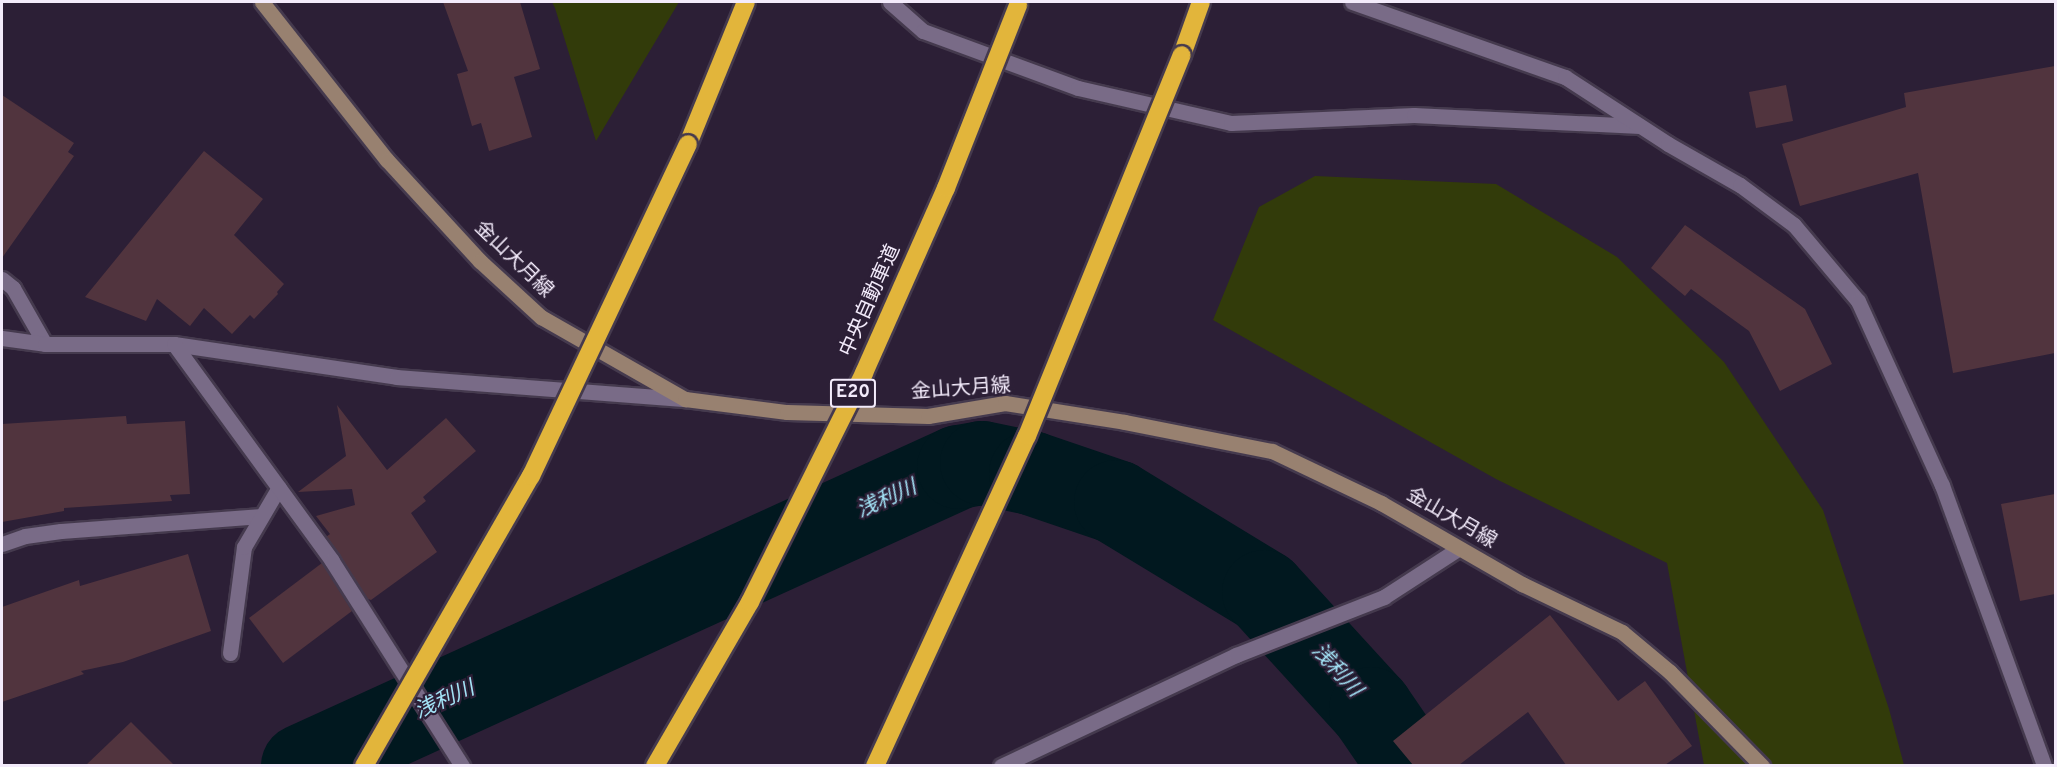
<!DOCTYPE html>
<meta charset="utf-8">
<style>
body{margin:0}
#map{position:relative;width:2057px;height:767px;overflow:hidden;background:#2c1f36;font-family:Overpass,"Noto Sans JP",sans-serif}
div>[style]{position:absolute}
.green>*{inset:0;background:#323b0a}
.river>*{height:84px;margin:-42px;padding:0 42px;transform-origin:42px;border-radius:42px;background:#01181f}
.building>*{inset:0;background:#51343e}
.roads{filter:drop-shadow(2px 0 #453a4e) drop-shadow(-2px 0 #453a4e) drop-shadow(0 2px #453a4e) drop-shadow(0 -2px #453a4e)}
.lane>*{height:15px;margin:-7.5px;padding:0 7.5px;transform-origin:7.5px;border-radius:7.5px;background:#796b87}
.street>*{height:15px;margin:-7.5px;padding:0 7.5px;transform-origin:7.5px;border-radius:7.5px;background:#796b87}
.secondary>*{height:15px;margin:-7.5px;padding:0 7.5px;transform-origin:7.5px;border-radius:7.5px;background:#988170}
.highway>*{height:18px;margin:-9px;padding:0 9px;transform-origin:9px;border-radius:9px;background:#e2b53b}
.bridges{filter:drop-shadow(2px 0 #453a4e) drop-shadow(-2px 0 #453a4e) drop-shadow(0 2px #453a4e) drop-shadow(0 -2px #453a4e)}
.highway-bridge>*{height:18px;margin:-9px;padding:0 9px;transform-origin:9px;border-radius:9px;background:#e2b53b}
span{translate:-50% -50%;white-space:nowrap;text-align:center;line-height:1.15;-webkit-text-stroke:4.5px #2c1f36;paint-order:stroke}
.shield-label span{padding:2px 4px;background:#2c1f36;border:2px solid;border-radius:4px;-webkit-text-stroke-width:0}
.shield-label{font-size:18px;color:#f3ebfb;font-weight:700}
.street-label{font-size:20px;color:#f3ebfb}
.water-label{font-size:21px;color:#a3e3f6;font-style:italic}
.frame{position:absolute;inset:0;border:3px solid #f3ebfb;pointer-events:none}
</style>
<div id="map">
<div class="green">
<div style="clip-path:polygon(552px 2px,679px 2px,596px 141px,555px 8px)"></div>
<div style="clip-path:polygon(1315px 176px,1496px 184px,1617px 257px,1724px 362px,1823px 510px,1889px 709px,1904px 765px,1704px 765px,1667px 563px,1496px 479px,1213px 320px,1259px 207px)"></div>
</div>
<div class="river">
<div style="left:303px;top:766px;width:721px;rotate:-24.5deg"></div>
<div style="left:959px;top:467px;width:23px;rotate:-10deg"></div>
<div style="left:982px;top:463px;width:50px;rotate:11.5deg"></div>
<div style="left:1031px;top:473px;width:90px;rotate:18.8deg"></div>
<div style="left:1116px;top:502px;width:173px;rotate:31.3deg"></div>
<div style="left:1264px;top:592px;width:159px;rotate:47.6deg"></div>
<div style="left:1371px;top:709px;width:69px;rotate:55.6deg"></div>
</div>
<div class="building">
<div style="clip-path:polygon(443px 2px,520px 2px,540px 69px,514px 77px,532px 137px,489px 151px,481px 123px,472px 126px,457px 74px,468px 71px)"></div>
<div style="clip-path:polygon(2055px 66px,2055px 353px,1953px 373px,1918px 173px,1800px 206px,1782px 144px,1906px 107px,1904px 93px)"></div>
<div style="clip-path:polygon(1786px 85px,1793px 121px,1756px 128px,1749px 92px)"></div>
<div style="clip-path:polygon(2px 95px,74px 143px,68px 152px,74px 156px,2px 258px)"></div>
<div style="clip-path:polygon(204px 151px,263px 199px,234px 235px,284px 284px,277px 292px,278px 294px,254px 319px,250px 315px,232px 334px,204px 308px,190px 326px,157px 299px,146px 321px,85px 297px)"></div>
<div style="clip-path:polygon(1685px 225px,1805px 309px,1832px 364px,1780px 391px,1749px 331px,1691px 289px,1685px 296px,1651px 268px)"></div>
<div style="clip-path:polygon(337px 405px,387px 470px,446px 418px,476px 451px,423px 497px,426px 501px,411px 513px,437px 552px,371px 600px,368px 599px,326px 537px,330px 534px,316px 516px,355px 505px,352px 489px,298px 492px,346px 456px)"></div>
<div style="clip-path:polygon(126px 416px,127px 424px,185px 421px,190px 494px,170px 495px,172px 501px,64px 508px,64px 511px,2px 522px,2px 424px)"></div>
<div style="clip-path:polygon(2055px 494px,2055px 594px,2020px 601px,2001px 504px)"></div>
<div style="clip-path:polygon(188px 554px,211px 631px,123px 662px,81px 671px,84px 674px,2px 702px,2px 607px,79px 580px,80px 586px)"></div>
<div style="clip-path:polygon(322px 563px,352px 611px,283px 663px,249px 618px)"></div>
<div style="clip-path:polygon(1550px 615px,1618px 701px,1645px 681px,1692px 746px,1665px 765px,1566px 765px,1528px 712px,1459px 765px,1413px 765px,1393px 741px)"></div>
<div style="clip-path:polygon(131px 722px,174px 765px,86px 765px)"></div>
</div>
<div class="roads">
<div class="lane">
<div style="left:890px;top:2px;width:44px;rotate:41.3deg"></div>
<div style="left:923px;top:31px;width:165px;rotate:20.2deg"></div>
<div style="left:1078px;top:88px;width:157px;rotate:12.9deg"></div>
<div style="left:1231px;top:123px;width:183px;rotate:-2.5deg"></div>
<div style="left:1414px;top:115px;width:226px;rotate:2.8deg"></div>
<div style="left:2px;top:279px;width:14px;rotate:39deg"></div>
<div style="left:13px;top:288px;width:64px;rotate:60.3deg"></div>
<div style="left:2px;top:544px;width:24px;rotate:-19deg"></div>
<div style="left:25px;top:536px;width:36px;rotate:-8deg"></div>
<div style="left:61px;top:531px;width:201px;rotate:-4.3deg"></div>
<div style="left:230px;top:653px;width:107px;rotate:-82.5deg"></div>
<div style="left:244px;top:547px;width:69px;rotate:-59.7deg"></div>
</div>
<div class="street">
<div style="left:1352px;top:2px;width:226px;rotate:19.4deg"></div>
<div style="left:1565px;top:77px;width:123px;rotate:33deg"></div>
<div style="left:1668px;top:144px;width:83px;rotate:29.7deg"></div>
<div style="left:1740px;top:185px;width:67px;rotate:36.5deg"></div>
<div style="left:1794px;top:225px;width:99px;rotate:49.9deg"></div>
<div style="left:1858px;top:301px;width:202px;rotate:65.5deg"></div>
<div style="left:1942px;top:485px;width:299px;rotate:70deg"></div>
<div style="left:2px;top:338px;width:43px;rotate:7.9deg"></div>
<div style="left:45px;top:344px;width:129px"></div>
<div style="left:174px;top:344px;width:225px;rotate:8.4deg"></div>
<div style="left:397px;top:377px;width:289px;rotate:4.4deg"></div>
<div style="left:174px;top:344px;width:268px;rotate:53.9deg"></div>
<div style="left:332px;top:561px;width:243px;rotate:57.6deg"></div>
<div style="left:1001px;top:766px;width:260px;rotate:-25.3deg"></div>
<div style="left:1236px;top:655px;width:159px;rotate:-21.4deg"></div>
<div style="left:1384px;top:597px;width:88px;rotate:-33deg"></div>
</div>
<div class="secondary">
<div style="left:262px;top:2px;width:201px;rotate:51.7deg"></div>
<div style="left:387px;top:160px;width:137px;rotate:47.4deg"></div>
<div style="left:480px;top:261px;width:83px;rotate:42.6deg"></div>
<div style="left:541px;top:317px;width:166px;rotate:29.7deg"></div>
<div style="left:685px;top:399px;width:103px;rotate:7.3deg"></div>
<div style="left:787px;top:412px;width:141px;rotate:1.6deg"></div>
<div style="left:928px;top:416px;width:78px;rotate:-9.6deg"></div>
<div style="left:1005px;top:403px;width:121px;rotate:9deg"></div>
<div style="left:1125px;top:422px;width:150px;rotate:11.2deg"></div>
<div style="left:1272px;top:451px;width:121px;rotate:25.5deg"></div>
<div style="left:1381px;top:503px;width:163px;rotate:29.9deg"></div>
<div style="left:1522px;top:584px;width:111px;rotate:25.6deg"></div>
<div style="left:1622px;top:632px;width:62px;rotate:39.8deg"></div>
<div style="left:1670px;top:672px;width:132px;rotate:45.6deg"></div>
</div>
<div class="highway">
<div style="left:1182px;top:55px;width:56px;rotate:-70.3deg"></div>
<div style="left:688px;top:144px;width:153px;rotate:-67.8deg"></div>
</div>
</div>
<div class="bridges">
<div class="highway-bridge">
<div style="left:364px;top:766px;width:335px;rotate:-60.1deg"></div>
<div style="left:531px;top:476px;width:367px;rotate:-64.7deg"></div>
<div style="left:655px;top:766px;width:190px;rotate:-59.9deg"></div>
<div style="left:750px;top:602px;width:256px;rotate:-63.5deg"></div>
<div style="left:864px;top:373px;width:202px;rotate:-66.1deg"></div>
<div style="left:946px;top:188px;width:197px;rotate:-68.5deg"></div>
<div style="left:875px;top:766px;width:363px;rotate:-65.3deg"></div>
<div style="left:1027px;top:436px;width:411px;rotate:-67.9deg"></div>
</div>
</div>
<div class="shield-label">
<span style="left:853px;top:393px">E20</span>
</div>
<div class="street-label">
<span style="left:513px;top:260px;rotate:44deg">金山大月線</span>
<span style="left:871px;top:301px;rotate:-66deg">中央自動車道</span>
<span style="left:961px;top:390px;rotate:-4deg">金山大月線</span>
<span style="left:1451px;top:519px;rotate:30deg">金山大月線</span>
</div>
<div class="water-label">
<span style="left:887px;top:500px;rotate:-24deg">浅利川</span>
<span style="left:1336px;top:671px;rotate:48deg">浅利川</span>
<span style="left:445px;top:701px;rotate:-24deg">浅利川</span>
</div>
<div class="frame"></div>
</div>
